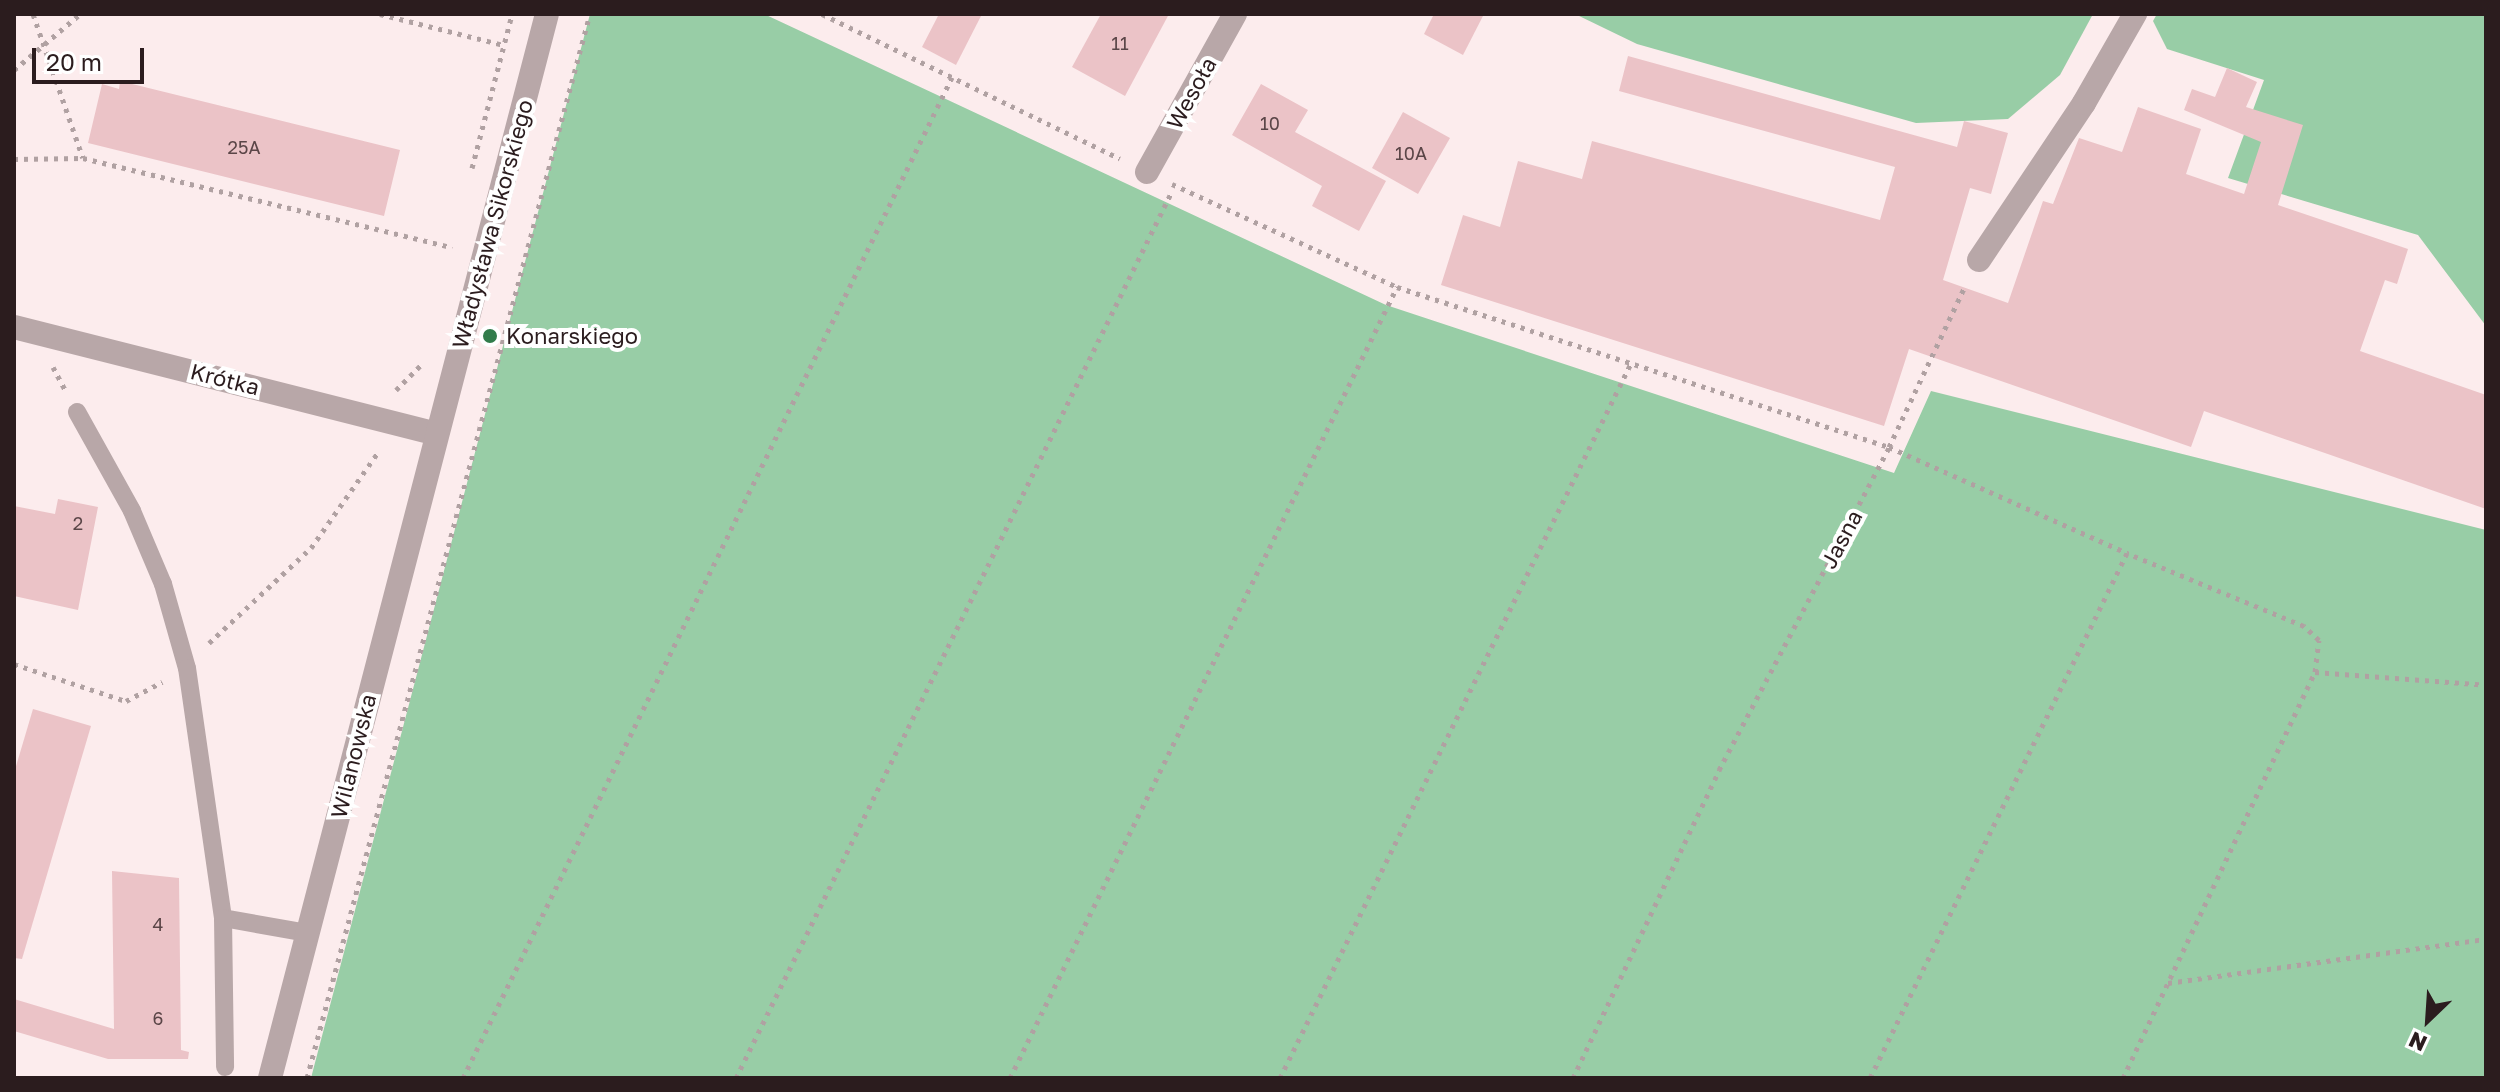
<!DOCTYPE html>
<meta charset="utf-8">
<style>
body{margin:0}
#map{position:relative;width:2500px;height:1092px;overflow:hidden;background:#fceced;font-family:"Golos Text",sans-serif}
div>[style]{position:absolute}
.green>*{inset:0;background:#98cda6}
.building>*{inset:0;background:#ebc3c7}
.path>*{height:5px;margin-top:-2.5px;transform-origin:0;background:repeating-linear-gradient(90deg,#b0a1a2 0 4px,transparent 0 10px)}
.lane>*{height:18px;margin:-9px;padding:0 9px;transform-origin:9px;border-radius:9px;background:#b8a7a8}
.street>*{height:24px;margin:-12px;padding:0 12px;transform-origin:12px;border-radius:12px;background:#b8a7a8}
.dots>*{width:22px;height:22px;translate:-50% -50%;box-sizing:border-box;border:4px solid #fff;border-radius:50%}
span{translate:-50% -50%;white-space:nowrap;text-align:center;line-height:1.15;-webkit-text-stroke:8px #fff;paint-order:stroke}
.number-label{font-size:18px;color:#5b4648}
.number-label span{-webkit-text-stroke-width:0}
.street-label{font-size:22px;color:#2b1c1e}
.poi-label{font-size:22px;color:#2b1c1e}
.left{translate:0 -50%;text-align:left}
.frame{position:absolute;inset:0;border:16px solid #2b1c1e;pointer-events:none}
.north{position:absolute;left:2388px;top:980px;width:80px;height:80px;-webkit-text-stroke:6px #fff;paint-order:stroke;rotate:205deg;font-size:22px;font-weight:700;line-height:32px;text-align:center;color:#2b1c1e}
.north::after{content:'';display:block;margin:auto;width:28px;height:36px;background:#2b1c1e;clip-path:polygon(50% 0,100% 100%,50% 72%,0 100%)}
.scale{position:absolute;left:32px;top:48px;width:112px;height:36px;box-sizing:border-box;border:4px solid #2b1c1e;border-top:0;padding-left:10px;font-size:24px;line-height:28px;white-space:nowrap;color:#2b1c1e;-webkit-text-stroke:6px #fff;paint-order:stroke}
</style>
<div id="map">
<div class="green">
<div style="clip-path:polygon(590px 14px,764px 14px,1386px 305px,1894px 473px,1931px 391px,2486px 530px,2486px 1078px,311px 1078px)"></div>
<div style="clip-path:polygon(1575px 14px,2093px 14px,2060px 75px,2008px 119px,1916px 123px,1637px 44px)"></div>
<div style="clip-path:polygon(2157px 14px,2486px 14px,2486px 326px,2418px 235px,2228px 178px,2264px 80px,2167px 49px,2153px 21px)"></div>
</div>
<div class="building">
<div style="clip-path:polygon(939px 14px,982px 14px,956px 65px,922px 47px)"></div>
<div style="clip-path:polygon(1101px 14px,1169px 14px,1125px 96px,1072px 67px)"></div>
<div style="clip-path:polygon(1434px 14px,1484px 14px,1463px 55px,1424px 34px)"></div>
<div style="clip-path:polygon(1628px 56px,1957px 147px,1964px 121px,2008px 133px,1991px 194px,1970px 188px,1943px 280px,2008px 303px,2043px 201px,2053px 204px,2079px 138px,2122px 152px,2138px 107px,2201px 129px,2186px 174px,2244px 194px,2261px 142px,2184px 110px,2192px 89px,2215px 97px,2227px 68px,2257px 82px,2246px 107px,2303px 125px,2278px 205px,2408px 249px,2397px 284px,2385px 280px,2360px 351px,2486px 395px,2486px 509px,2204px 411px,2191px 447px,1909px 349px,1884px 426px,1441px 285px,1463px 215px,1500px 227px,1518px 161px,1582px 179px,1592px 141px,1880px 220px,1895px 167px,1619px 91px)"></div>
<div style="clip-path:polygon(120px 81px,400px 150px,384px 216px,88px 143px,102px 84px,119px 89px)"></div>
<div style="clip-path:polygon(1261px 84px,1308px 110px,1295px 132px,1386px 181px,1359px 231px,1312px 206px,1322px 186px,1232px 135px)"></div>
<div style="clip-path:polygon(1403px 112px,1450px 138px,1418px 194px,1372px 168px)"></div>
<div style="clip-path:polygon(58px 499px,98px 507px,78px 610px,14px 596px,14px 506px,55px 514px)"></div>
<div style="clip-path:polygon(33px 709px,91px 726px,22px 959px,14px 958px,14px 773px)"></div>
<div style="clip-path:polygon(112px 871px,179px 878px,181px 1050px,189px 1052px,188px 1059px,108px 1059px,14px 1031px,14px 999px,114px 1029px)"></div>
</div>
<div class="path">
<div style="left:33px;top:14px;width:152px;rotate:70.9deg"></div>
<div style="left:380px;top:14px;width:127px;rotate:14.1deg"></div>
<div style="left:822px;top:14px;width:331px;rotate:25.9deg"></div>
<div style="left:14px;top:70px;width:87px;rotate:-40.3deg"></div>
<div style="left:14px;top:159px;width:69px;rotate:-0.8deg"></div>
<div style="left:83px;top:158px;width:380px;rotate:13.6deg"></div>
<div style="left:472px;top:168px;width:159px;rotate:-75.4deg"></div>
<div style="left:1172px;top:184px;width:247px;rotate:24.6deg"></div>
<div style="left:1397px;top:287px;width:517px;rotate:18.01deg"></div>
<div style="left:1889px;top:447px;width:261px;rotate:24deg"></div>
<div style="left:2127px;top:553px;width:585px;rotate:116.08deg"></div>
<div style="left:53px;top:367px;width:26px;rotate:62deg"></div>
<div style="left:396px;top:390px;width:37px;rotate:-45deg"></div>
<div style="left:209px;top:643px;width:139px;rotate:-43deg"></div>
<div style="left:311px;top:548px;width:118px;rotate:-55deg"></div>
<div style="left:14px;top:664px;width:118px;rotate:18.3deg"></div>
<div style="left:126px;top:701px;width:41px;rotate:-27.8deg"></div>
<div style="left:2315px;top:672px;width:171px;rotate:4.3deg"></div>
<div style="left:2168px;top:983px;width:321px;rotate:-7.9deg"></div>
<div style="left:307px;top:1078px;width:1101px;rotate:-75.11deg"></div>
<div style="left:463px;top:1078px;width:1114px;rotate:-63.96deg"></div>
<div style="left:736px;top:1078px;width:986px;rotate:-63.82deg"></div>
<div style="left:1010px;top:1078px;width:881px;rotate:-63.93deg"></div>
<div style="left:1280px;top:1078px;width:797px;rotate:-63.85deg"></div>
<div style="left:1573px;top:1078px;width:341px;rotate:-64.6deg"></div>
<div style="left:1719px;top:770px;width:365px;rotate:-62.2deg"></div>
<div style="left:1889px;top:447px;width:178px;rotate:-64.7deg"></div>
<div style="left:2123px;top:1078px;width:449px;rotate:-64.7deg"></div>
<div style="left:2315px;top:672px;width:32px;rotate:-83deg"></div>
<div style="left:2319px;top:640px;width:21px;rotate:-137deg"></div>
<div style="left:2304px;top:626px;width:191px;rotate:-157.6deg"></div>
</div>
<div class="lane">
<div style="left:77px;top:412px;width:113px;rotate:60.9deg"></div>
<div style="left:132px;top:511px;width:79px;rotate:67deg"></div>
<div style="left:163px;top:584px;width:87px;rotate:74.1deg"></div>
<div style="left:187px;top:668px;width:253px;rotate:81.8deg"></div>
<div style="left:223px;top:918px;width:85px;rotate:10.1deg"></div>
<div style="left:223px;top:918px;width:149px;rotate:89.2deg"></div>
</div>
<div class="street">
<div style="left:1147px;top:172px;width:181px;rotate:-60.9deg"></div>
<div style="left:1979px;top:260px;width:189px;rotate:-56.2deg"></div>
<div style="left:2084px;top:103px;width:103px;rotate:-60.2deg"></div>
<div style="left:14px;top:327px;width:435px;rotate:14.2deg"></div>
<div style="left:270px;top:1078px;width:1099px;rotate:-75.41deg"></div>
</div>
<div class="dots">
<div style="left:490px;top:336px;background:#317c4b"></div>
</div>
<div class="number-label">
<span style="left:1120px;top:43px">11</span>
<span style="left:1270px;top:123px">10</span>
<span style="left:244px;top:147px">25A</span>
<span style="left:1411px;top:153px">10A</span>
<span style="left:78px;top:523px">2</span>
<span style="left:158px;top:924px">4</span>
<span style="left:158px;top:1018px">6</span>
</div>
<div class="street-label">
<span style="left:1191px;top:93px;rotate:-61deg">Wesoła</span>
<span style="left:492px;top:224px;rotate:-75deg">Władysława Sikorskiego</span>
<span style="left:225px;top:379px;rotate:14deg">Krótka</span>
<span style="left:1841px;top:539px;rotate:-62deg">Jasna</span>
<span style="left:353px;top:756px;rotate:-76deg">Wilanowska</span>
</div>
<div class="poi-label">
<span class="left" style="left:506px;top:336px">Konarskiego</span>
</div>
<div class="frame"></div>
<div class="north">N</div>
<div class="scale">20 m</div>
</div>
